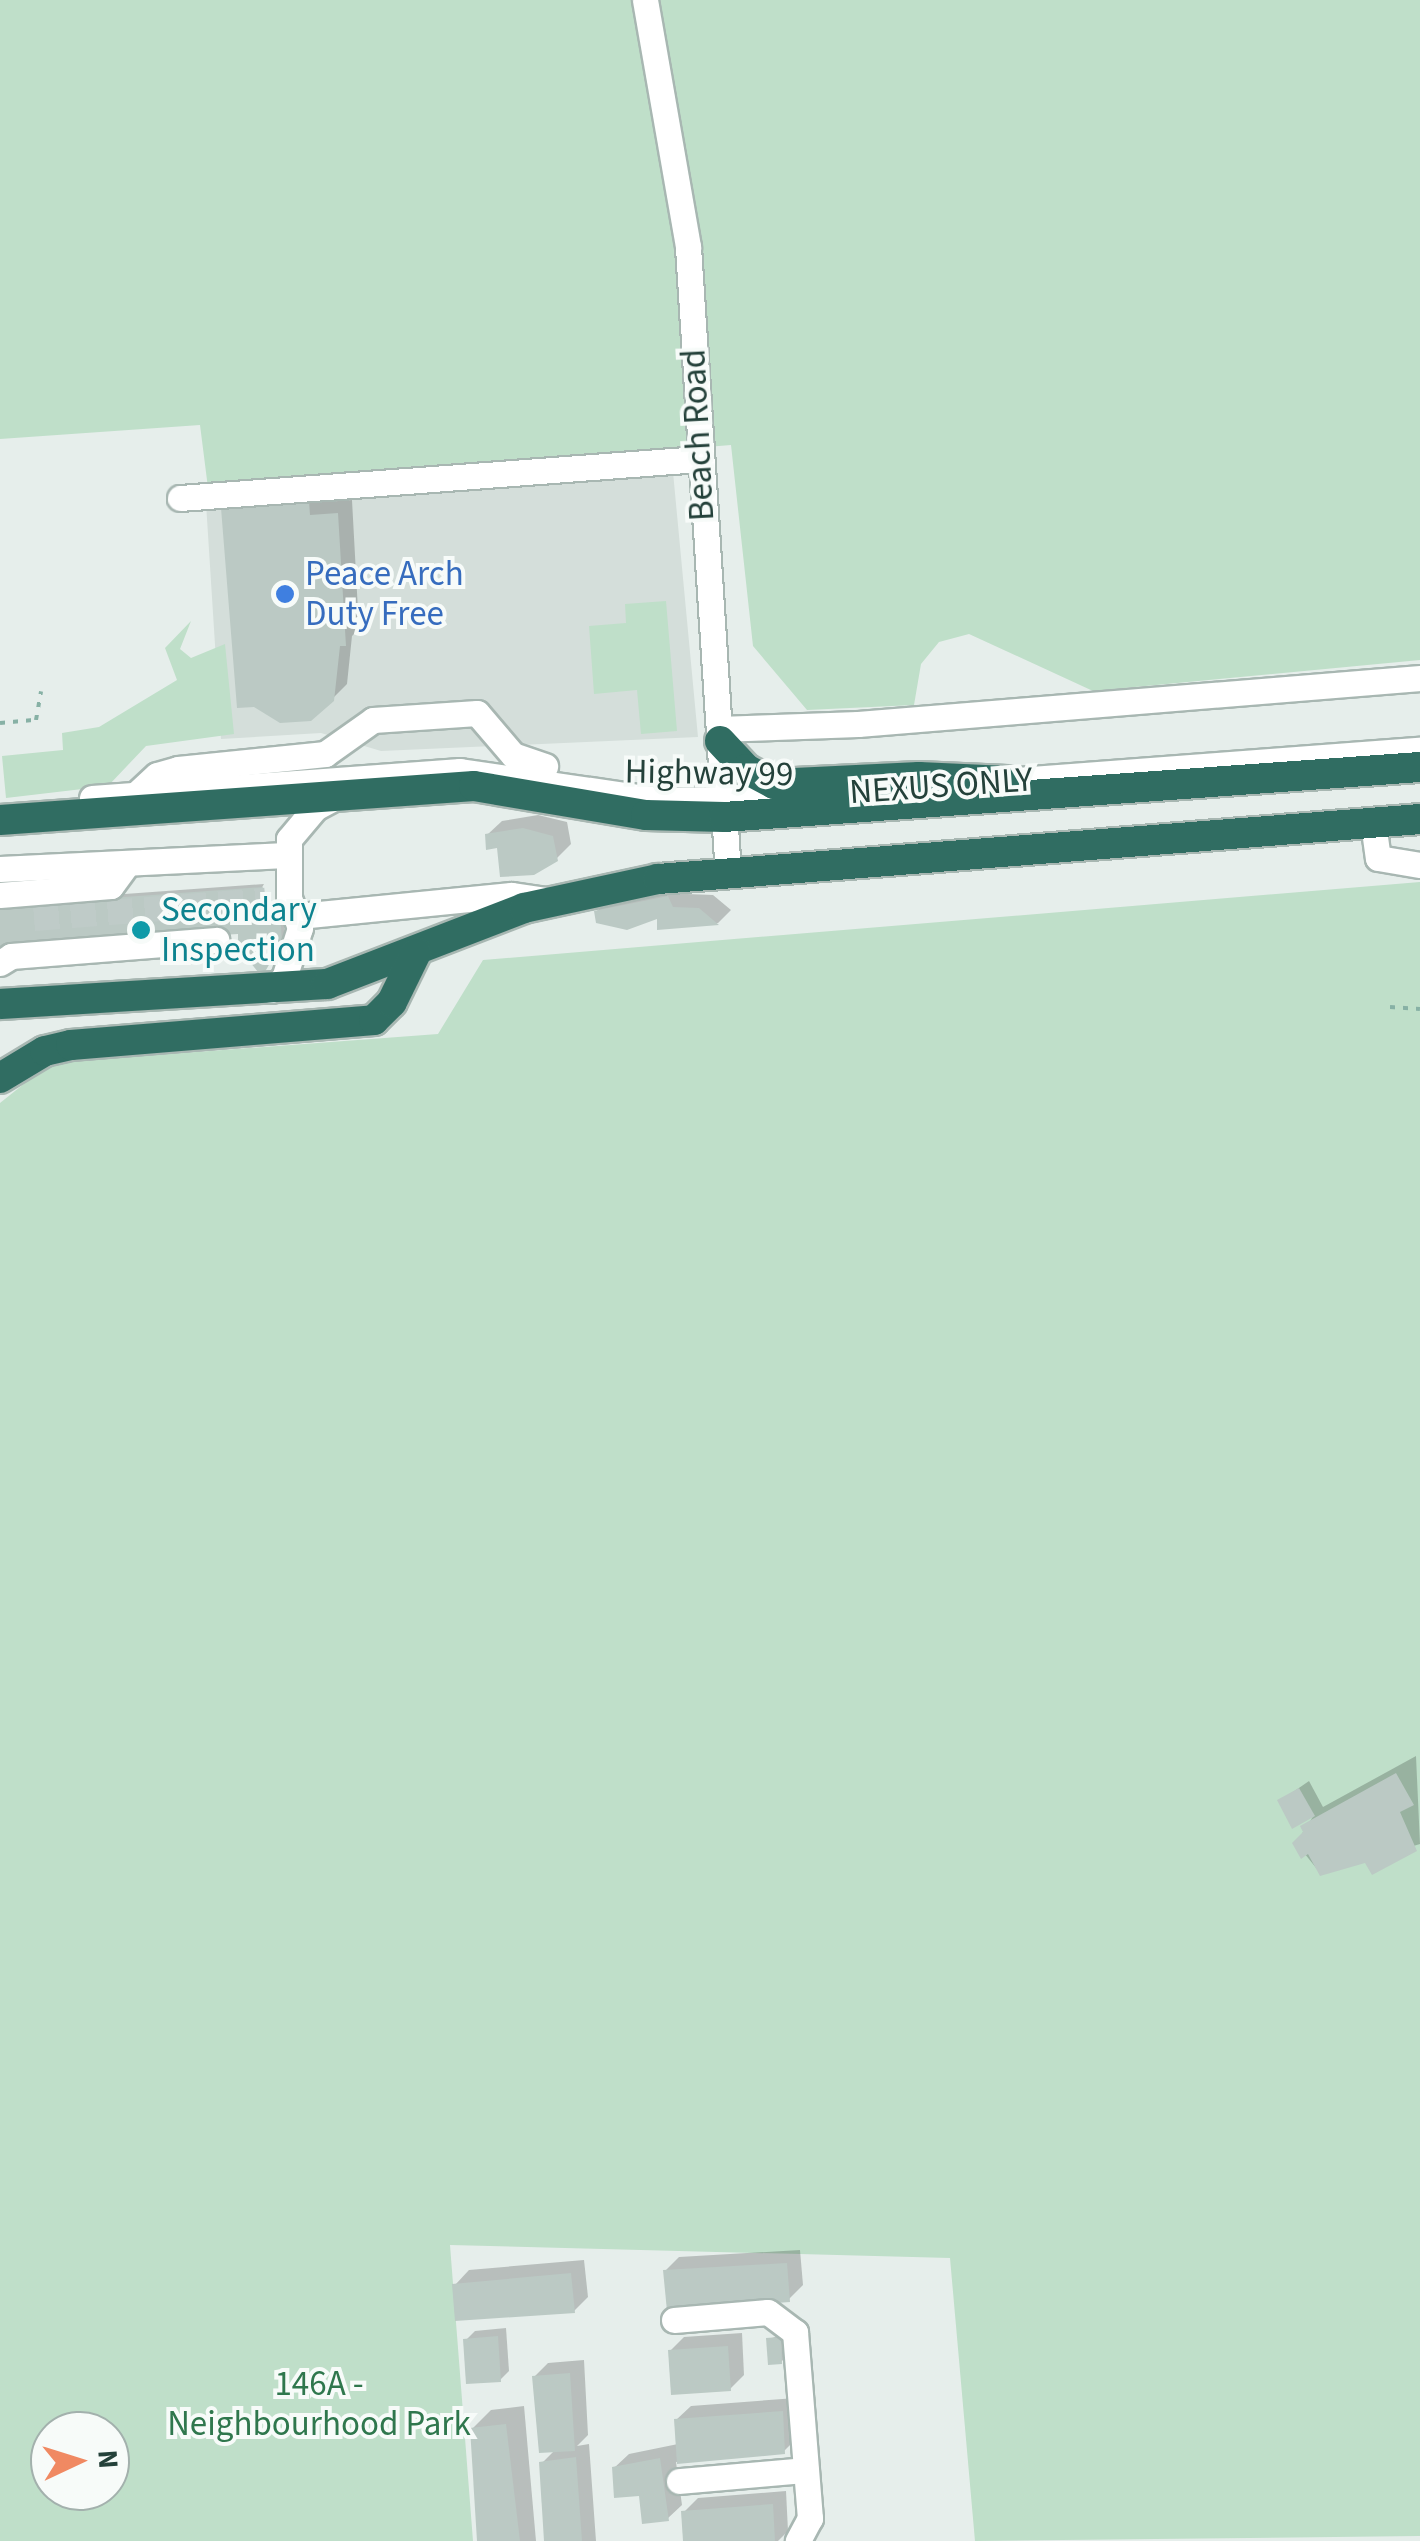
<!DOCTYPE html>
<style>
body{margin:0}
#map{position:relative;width:1420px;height:2541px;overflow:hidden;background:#e6eeeb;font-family:"Source Sans 3",sans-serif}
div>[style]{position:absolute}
.built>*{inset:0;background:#d4deda}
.green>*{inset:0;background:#bfdfc9}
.shadow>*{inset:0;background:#0003}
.building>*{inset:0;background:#bbc9c4}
.minor-tunnel>*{height:25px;margin-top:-12.5px;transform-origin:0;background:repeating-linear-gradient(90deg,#bfcbc8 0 25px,transparent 0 37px)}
.path>*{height:4px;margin-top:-2px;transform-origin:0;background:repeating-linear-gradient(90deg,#87b1a5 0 5px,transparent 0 13px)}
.roads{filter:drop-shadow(2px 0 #a8b7b2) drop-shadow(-2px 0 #a8b7b2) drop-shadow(0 2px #a8b7b2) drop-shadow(0 -2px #a8b7b2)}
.minor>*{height:25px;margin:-12.5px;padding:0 12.5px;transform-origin:12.5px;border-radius:12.5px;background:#fff}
.highway>*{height:30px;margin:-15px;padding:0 15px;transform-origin:15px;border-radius:15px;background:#306d62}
.dots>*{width:28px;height:28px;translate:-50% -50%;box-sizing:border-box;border:5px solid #f7fbf9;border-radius:50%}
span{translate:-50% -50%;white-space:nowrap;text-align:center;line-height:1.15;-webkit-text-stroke:8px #f7fbf9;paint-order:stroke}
.street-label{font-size:35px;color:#24413a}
.shop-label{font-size:35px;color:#366cbe}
.left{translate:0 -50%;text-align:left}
.culture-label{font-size:35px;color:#0d838f}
.park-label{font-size:35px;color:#2f774d}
.north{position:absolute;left:30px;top:2411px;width:100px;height:100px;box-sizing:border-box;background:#f7fbf9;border:2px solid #a3b1ad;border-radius:50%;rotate:86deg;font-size:28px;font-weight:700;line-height:40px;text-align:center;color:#24413a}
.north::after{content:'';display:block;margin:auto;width:35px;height:45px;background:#f08962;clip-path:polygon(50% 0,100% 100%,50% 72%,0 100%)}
</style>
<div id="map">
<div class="built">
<div style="clip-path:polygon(673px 472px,698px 737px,381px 751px,321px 733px,221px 739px,206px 503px)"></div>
</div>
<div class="green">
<div style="clip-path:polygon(0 0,1420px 0,1420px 660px,1093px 691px,969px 634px,939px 642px,921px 664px,914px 705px,807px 710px,753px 646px,731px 445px,208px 488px,200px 425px,0 439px)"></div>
<div style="clip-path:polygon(666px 601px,677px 731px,641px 734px,637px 690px,594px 694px,589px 626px,626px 623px,625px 604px)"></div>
<div style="clip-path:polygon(191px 621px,180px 649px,191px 658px,225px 644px,234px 734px,146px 746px,108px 786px,6px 798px,2px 756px,63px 750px,62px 733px,99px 727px,177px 680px,165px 648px)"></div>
<div style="clip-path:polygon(evenodd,1420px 882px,1420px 2536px,975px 2541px,950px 2258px,450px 2245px,473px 2541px,0 2541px,0 1103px,50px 1063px,438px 1034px,483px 960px,1420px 882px,50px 2431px,110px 2431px,110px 2491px,50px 2491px,50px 2431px)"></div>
</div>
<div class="shadow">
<div style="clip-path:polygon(322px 488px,324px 502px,352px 500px,359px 629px,352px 636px,347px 684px,332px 699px,224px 509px,238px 495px)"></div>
<div style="clip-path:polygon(538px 815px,567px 822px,571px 844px,556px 859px,487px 835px,502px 821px)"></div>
<div style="clip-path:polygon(682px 883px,687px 894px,713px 895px,731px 910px,718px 923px,660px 927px,659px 915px,597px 911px,611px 897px)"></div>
<div style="clip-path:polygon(264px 884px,260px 891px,284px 922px,285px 936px,265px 970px,240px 931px,0 945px,0 903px)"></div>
<div style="clip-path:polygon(1416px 1756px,1420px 1844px,1321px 1874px,1296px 1843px,1314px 1815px,1280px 1801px,1309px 1781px,1323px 1807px)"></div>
<div style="clip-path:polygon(800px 2250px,803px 2285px,789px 2299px,665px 2271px,679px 2257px)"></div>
<div style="clip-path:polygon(584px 2260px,588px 2297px,574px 2311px,455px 2285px,469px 2270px)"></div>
<div style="clip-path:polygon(506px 2328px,509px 2371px,500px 2380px,466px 2340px,475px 2331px)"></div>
<div style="clip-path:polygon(742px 2333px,744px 2375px,730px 2389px,670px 2351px,684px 2337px)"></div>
<div style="clip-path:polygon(784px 2334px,785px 2358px,781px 2362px,769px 2339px)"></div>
<div style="clip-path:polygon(584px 2360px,588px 2435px,577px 2446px,589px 2444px,596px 2541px,547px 2541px,542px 2463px,555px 2450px,534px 2377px,548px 2363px)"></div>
<div style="clip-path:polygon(796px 2398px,798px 2437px,784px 2451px,676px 2462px,682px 2505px,667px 2519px,614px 2468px,629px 2454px,678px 2444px,676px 2420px,691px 2406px)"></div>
<div style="clip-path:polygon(524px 2406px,536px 2541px,480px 2541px,472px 2429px,491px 2410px)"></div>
<div style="clip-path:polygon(786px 2491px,788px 2531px,778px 2541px,686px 2541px,684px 2512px,698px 2498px)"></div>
</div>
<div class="building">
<div style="clip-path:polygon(309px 501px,310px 515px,338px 513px,346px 646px,340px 646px,334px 701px,311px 721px,280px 723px,254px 707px,237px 708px,221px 508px)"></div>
<div style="clip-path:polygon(523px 828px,553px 836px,558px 861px,534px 875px,500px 877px,497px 848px,486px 850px,485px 834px)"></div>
<div style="clip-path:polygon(263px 887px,258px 896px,281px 926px,282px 942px,262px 977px,238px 947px,238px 934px,0 948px,0 906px)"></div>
<div style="clip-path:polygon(668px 896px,673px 907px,699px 908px,719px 925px,657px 930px,657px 919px,627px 930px,596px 923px,594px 911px)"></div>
<div style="clip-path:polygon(1396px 1773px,1414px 1805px,1400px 1812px,1417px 1851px,1372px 1875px,1365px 1863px,1320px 1876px,1308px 1854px,1301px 1859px,1292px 1843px,1303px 1832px,1300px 1826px)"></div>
<div style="clip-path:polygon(1299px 1788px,1315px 1816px,1292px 1829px,1277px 1800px)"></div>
<div style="clip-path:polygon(787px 2263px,790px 2302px,667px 2311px,663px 2270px)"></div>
<div style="clip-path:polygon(571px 2273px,575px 2313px,455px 2321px,452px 2284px)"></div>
<div style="clip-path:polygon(498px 2336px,501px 2382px,466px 2384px,463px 2339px)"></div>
<div style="clip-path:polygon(781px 2337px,782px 2364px,768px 2365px,766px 2338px)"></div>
<div style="clip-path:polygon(728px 2346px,731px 2391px,671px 2395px,668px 2350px)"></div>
<div style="clip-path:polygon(570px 2373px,575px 2451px,539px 2453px,532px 2376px)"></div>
<div style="clip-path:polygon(783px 2411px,785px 2454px,677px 2464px,674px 2419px)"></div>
<div style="clip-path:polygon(506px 2424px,520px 2541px,477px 2541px,470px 2428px)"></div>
<div style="clip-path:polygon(576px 2457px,582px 2541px,544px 2541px,539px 2462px)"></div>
<div style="clip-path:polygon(660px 2458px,669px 2521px,642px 2524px,639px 2496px,614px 2498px,612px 2467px)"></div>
<div style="clip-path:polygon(773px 2504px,775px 2541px,683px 2541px,681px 2511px)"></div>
</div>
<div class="minor-tunnel">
<div style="left:34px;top:918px;width:232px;rotate:-4.5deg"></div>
</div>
<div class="path">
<div style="left:0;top:723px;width:36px;rotate:-5deg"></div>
<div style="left:36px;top:720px;width:29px;rotate:-80deg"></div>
<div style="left:1390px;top:1007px;width:30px;rotate:4deg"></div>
</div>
<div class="roads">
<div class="minor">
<div style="left:645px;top:0;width:251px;rotate:80.1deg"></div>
<div style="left:688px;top:247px;width:628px;rotate:86.35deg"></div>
<div style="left:180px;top:498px;width:520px;rotate:-4.3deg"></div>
<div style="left:719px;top:729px;width:139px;rotate:-2.1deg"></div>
<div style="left:858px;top:724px;width:564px;rotate:-4.68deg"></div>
<div style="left:991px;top:782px;width:430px;rotate:-4.3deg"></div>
<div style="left:92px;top:798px;width:369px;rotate:-4.2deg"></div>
<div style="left:460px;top:771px;width:201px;rotate:8.3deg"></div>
<div style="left:659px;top:800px;width:108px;rotate:-0.5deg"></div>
<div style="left:131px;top:799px;width:35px;rotate:-43deg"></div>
<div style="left:157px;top:775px;width:22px;rotate:-16deg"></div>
<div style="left:178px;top:769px;width:148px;rotate:-5.8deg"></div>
<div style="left:325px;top:754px;width:59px;rotate:-35.3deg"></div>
<div style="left:373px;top:720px;width:104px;rotate:-3.9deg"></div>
<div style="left:477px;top:713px;width:55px;rotate:49.4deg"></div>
<div style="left:513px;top:755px;width:34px;rotate:19deg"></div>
<div style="left:1373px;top:823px;width:35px;rotate:82deg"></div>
<div style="left:1378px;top:858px;width:43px;rotate:9.5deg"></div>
<div style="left:0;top:869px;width:286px;rotate:-2.8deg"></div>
<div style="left:0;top:895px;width:111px;rotate:-4.6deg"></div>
<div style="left:111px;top:886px;width:24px;rotate:-54deg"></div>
<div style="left:299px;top:916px;width:213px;rotate:-5.7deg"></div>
<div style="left:511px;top:895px;width:36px;rotate:8deg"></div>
<div style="left:0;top:963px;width:13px;rotate:-32deg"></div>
<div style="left:11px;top:956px;width:206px;rotate:-4.5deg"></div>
<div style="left:271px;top:990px;width:18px;rotate:-43deg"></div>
<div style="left:284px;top:978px;width:52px;rotate:-72.3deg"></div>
<div style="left:300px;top:928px;width:32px;rotate:-110deg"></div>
<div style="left:289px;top:898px;width:59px;rotate:-90deg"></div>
<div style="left:289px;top:839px;width:40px;rotate:-50deg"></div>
<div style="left:315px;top:808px;width:26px;rotate:-28deg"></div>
<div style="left:674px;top:2320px;width:94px;rotate:-4.9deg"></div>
<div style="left:768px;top:2312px;width:34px;rotate:37deg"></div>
<div style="left:795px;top:2332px;width:187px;rotate:85.4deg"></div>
<div style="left:810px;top:2518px;width:26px;rotate:118deg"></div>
<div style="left:679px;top:2481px;width:127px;rotate:-5deg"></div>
</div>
<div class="highway">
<div style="left:720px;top:741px;width:38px;rotate:47deg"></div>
<div style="left:746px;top:769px;width:32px;rotate:28deg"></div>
<div style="left:774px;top:784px;width:145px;rotate:-2.8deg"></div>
<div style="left:919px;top:777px;width:88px;rotate:2.6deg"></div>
<div style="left:0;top:820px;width:475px;rotate:-4.1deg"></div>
<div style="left:474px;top:786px;width:174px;rotate:9.6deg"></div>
<div style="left:646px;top:815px;width:78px;rotate:1.5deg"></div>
<div style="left:724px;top:817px;width:698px;rotate:-4.11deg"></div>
<div style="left:0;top:1004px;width:328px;rotate:-3.5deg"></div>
<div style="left:327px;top:984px;width:211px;rotate:-21.1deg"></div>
<div style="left:524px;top:908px;width:137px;rotate:-12.2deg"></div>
<div style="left:658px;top:879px;width:764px;rotate:-4.5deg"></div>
<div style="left:0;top:1078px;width:52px;rotate:-31deg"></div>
<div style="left:45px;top:1051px;width:27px;rotate:-13deg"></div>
<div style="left:71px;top:1045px;width:304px;rotate:-4.7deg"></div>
<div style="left:374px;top:1020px;width:25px;rotate:-45deg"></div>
<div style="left:392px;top:1002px;width:55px;rotate:-63.9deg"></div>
</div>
</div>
<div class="dots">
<div style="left:285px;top:594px;background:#3f7fe0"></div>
<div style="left:141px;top:930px;background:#0f9aa8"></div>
</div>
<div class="street-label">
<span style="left:698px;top:435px;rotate:-93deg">Beach Road</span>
<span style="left:709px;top:773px;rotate:1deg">Highway 99</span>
<span style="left:941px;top:786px;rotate:-4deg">NEXUS ONLY</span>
</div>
<div class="shop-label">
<span class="left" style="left:305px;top:594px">Peace Arch<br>Duty Free</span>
</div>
<div class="culture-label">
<span class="left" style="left:161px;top:930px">Secondary<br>Inspection</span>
</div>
<div class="park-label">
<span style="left:319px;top:2404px">146A -<br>Neighbourhood Park</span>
</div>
<div class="north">N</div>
</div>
